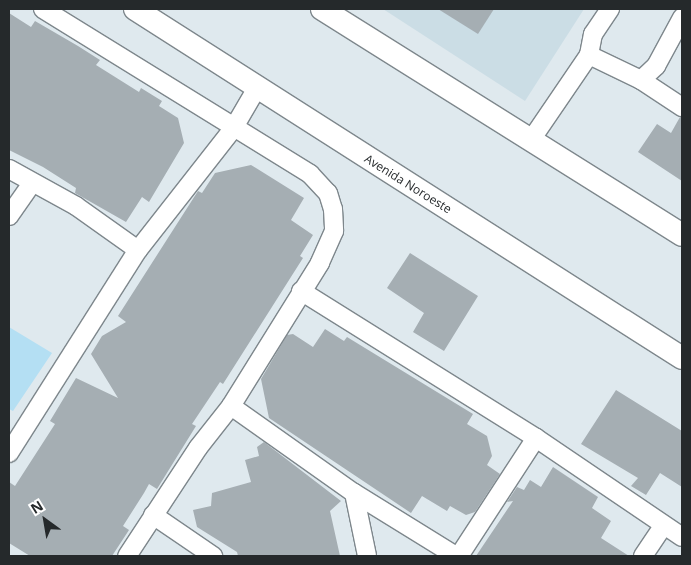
<!DOCTYPE html>
<style>
body{margin:0}
#map{position:relative;width:691px;height:565px;overflow:hidden;background:#dfe9ee;font-family:"Open Sans",sans-serif}
div>[style]{position:absolute}
.built>*{inset:0;background:#cbdde5}
.green>*{inset:0;background:#b4dff3}
.building>*{inset:0;background:#a5aeb3}
.roads{filter:drop-shadow(1px 0 #7e878c) drop-shadow(-1px 0 #7e878c) drop-shadow(0 1px #7e878c) drop-shadow(0 -1px #7e878c)}
.minor>*{height:18px;margin:-9px;padding:0 9px;transform-origin:9px;border-radius:9px;background:#fff}
.tertiary>*{height:22px;margin:-11px;padding:0 11px;transform-origin:11px;border-radius:11px;background:#fff}
span{translate:-50% -50%;white-space:nowrap;text-align:center;line-height:1.15;-webkit-text-stroke:4px #fff;paint-order:stroke}
.street-label{font-size:12px;color:#25292b}
.frame{position:absolute;inset:0;border:10px solid #25292b;pointer-events:none}
.north{position:absolute;left:20px;top:495px;width:50px;height:50px;-webkit-text-stroke:4px #fff;paint-order:stroke;rotate:328deg;font-size:14px;font-weight:700;line-height:20px;text-align:center;color:#25292b}
.north::after{content:'';display:block;margin:auto;width:18px;height:22px;background:#25292b;clip-path:polygon(50% 0,100% 100%,50% 72%,0 100%)}
</style>
<div id="map">
<div class="built">
<div style="clip-path:polygon(383px 9px,584px 9px,525px 101px)"></div>
</div>
<div class="green">
<div style="clip-path:polygon(9px 327px,52px 353px,13px 411px,9px 409px)"></div>
</div>
<div class="building">
<div style="clip-path:polygon(438px 9px,494px 9px,478px 34px)"></div>
<div style="clip-path:polygon(9px 13px,31px 27px,35px 21px,78px 46px,100px 60px,96px 65px,139px 92px,141px 88px,162px 101px,159px 106px,178px 118px,184px 143px,149px 202px,142px 197px,126px 222px,75px 193px,76px 188px,43px 167px,9px 150px)"></div>
<div style="clip-path:polygon(680px 117px,682px 117px,682px 181px,638px 152px,657px 124px,671px 133px)"></div>
<div style="clip-path:polygon(251px 165px,304px 198px,291px 220px,313px 235px,300px 256px,303px 258px,223px 384px,220px 382px,192px 424px,196px 426px,157px 489px,149px 484px,144px 493px,123px 526px,129px 530px,112px 556px,30px 556px,9px 543px,9px 482px,15px 486px,55px 424px,50px 421px,76px 378px,118px 398px,91px 354px,102px 336px,126px 322px,118px 316px,198px 191px,202px 193px,215px 173px)"></div>
<div style="clip-path:polygon(410px 253px,478px 296px,444px 351px,413px 332px,424px 313px,387px 288px)"></div>
<div style="clip-path:polygon(325px 329px,344px 341px,347px 337px,473px 414px,467px 424px,487px 436px,492px 456px,487px 465px,500px 474px,475px 512px,466px 515px,450px 506px,447px 511px,422px 496px,411px 513px,269px 418px,261px 379px,287px 335px,293px 334px,313px 347px)"></div>
<div style="clip-path:polygon(616px 390px,682px 431px,682px 487px,660px 473px,646px 495px,631px 486px,638px 478px,581px 444px)"></div>
<div style="clip-path:polygon(264px 442px,341px 501px,330px 511px,340px 556px,238px 556px,237px 552px,197px 527px,193px 510px,211px 506px,212px 493px,251px 482px,245px 460px,259px 456px,257px 447px)"></div>
<div style="clip-path:polygon(553px 467px,598px 497px,592px 508px,611px 521px,601px 538px,629px 556px,476px 556px,513px 501px,507px 502px,517px 487px,524px 490px,530px 480px,541px 487px)"></div>
</div>
<div class="roads">
<div class="minor">
<div style="left:43px;top:9px;width:314px;rotate:31.7deg"></div>
<div style="left:310px;top:174px;width:26px;rotate:47deg"></div>
<div style="left:328px;top:193px;width:17px;rotate:73deg"></div>
<div style="left:333px;top:209px;width:22px;rotate:87deg"></div>
<div style="left:334px;top:231px;width:35px;rotate:114deg"></div>
<div style="left:320px;top:263px;width:168px;rotate:121.9deg"></div>
<div style="left:231px;top:406px;width:53px;rotate:128.2deg"></div>
<div style="left:198px;top:448px;width:129px;rotate:123.3deg"></div>
<div style="left:610px;top:9px;width:30px;rotate:124deg"></div>
<div style="left:593px;top:34px;width:21px;rotate:101deg"></div>
<div style="left:589px;top:55px;width:58px;rotate:25.7deg"></div>
<div style="left:641px;top:80px;width:21px;rotate:-43deg"></div>
<div style="left:656px;top:66px;width:55px;rotate:-61.6deg"></div>
<div style="left:641px;top:80px;width:49px;rotate:33.4deg"></div>
<div style="left:531px;top:140px;width:103px;rotate:-55.7deg"></div>
<div style="left:9px;top:169px;width:77px;rotate:28.9deg"></div>
<div style="left:76px;top:206px;width:76px;rotate:35.4deg"></div>
<div style="left:9px;top:216px;width:39px;rotate:-55deg"></div>
<div style="left:301px;top:291px;width:277px;rotate:32deg"></div>
<div style="left:536px;top:438px;width:176px;rotate:34.1deg"></div>
<div style="left:231px;top:406px;width:151px;rotate:35.3deg"></div>
<div style="left:354px;top:493px;width:64px;rotate:78.3deg"></div>
<div style="left:9px;top:453px;width:241px;rotate:-57.6deg"></div>
<div style="left:138px;top:250px;width:154px;rotate:-51.9deg"></div>
<div style="left:233px;top:129px;width:48px;rotate:-59.7deg"></div>
<div style="left:354px;top:493px;width:120px;rotate:31.7deg"></div>
<div style="left:153px;top:515px;width:73px;rotate:34.3deg"></div>
<div style="left:459px;top:556px;width:141px;rotate:-56.9deg"></div>
<div style="left:643px;top:556px;width:37px;rotate:-56deg"></div>
</div>
<div class="tertiary">
<div style="left:135px;top:9px;width:649px;rotate:32.54deg"></div>
<div style="left:322px;top:9px;width:425px;rotate:32.1deg"></div>
</div>
</div>
<div class="street-label">
<span style="left:408px;top:184px;rotate:32deg">Avenida Noroeste</span>
</div>
<div class="frame"></div>
<div class="north">N</div>
</div>
